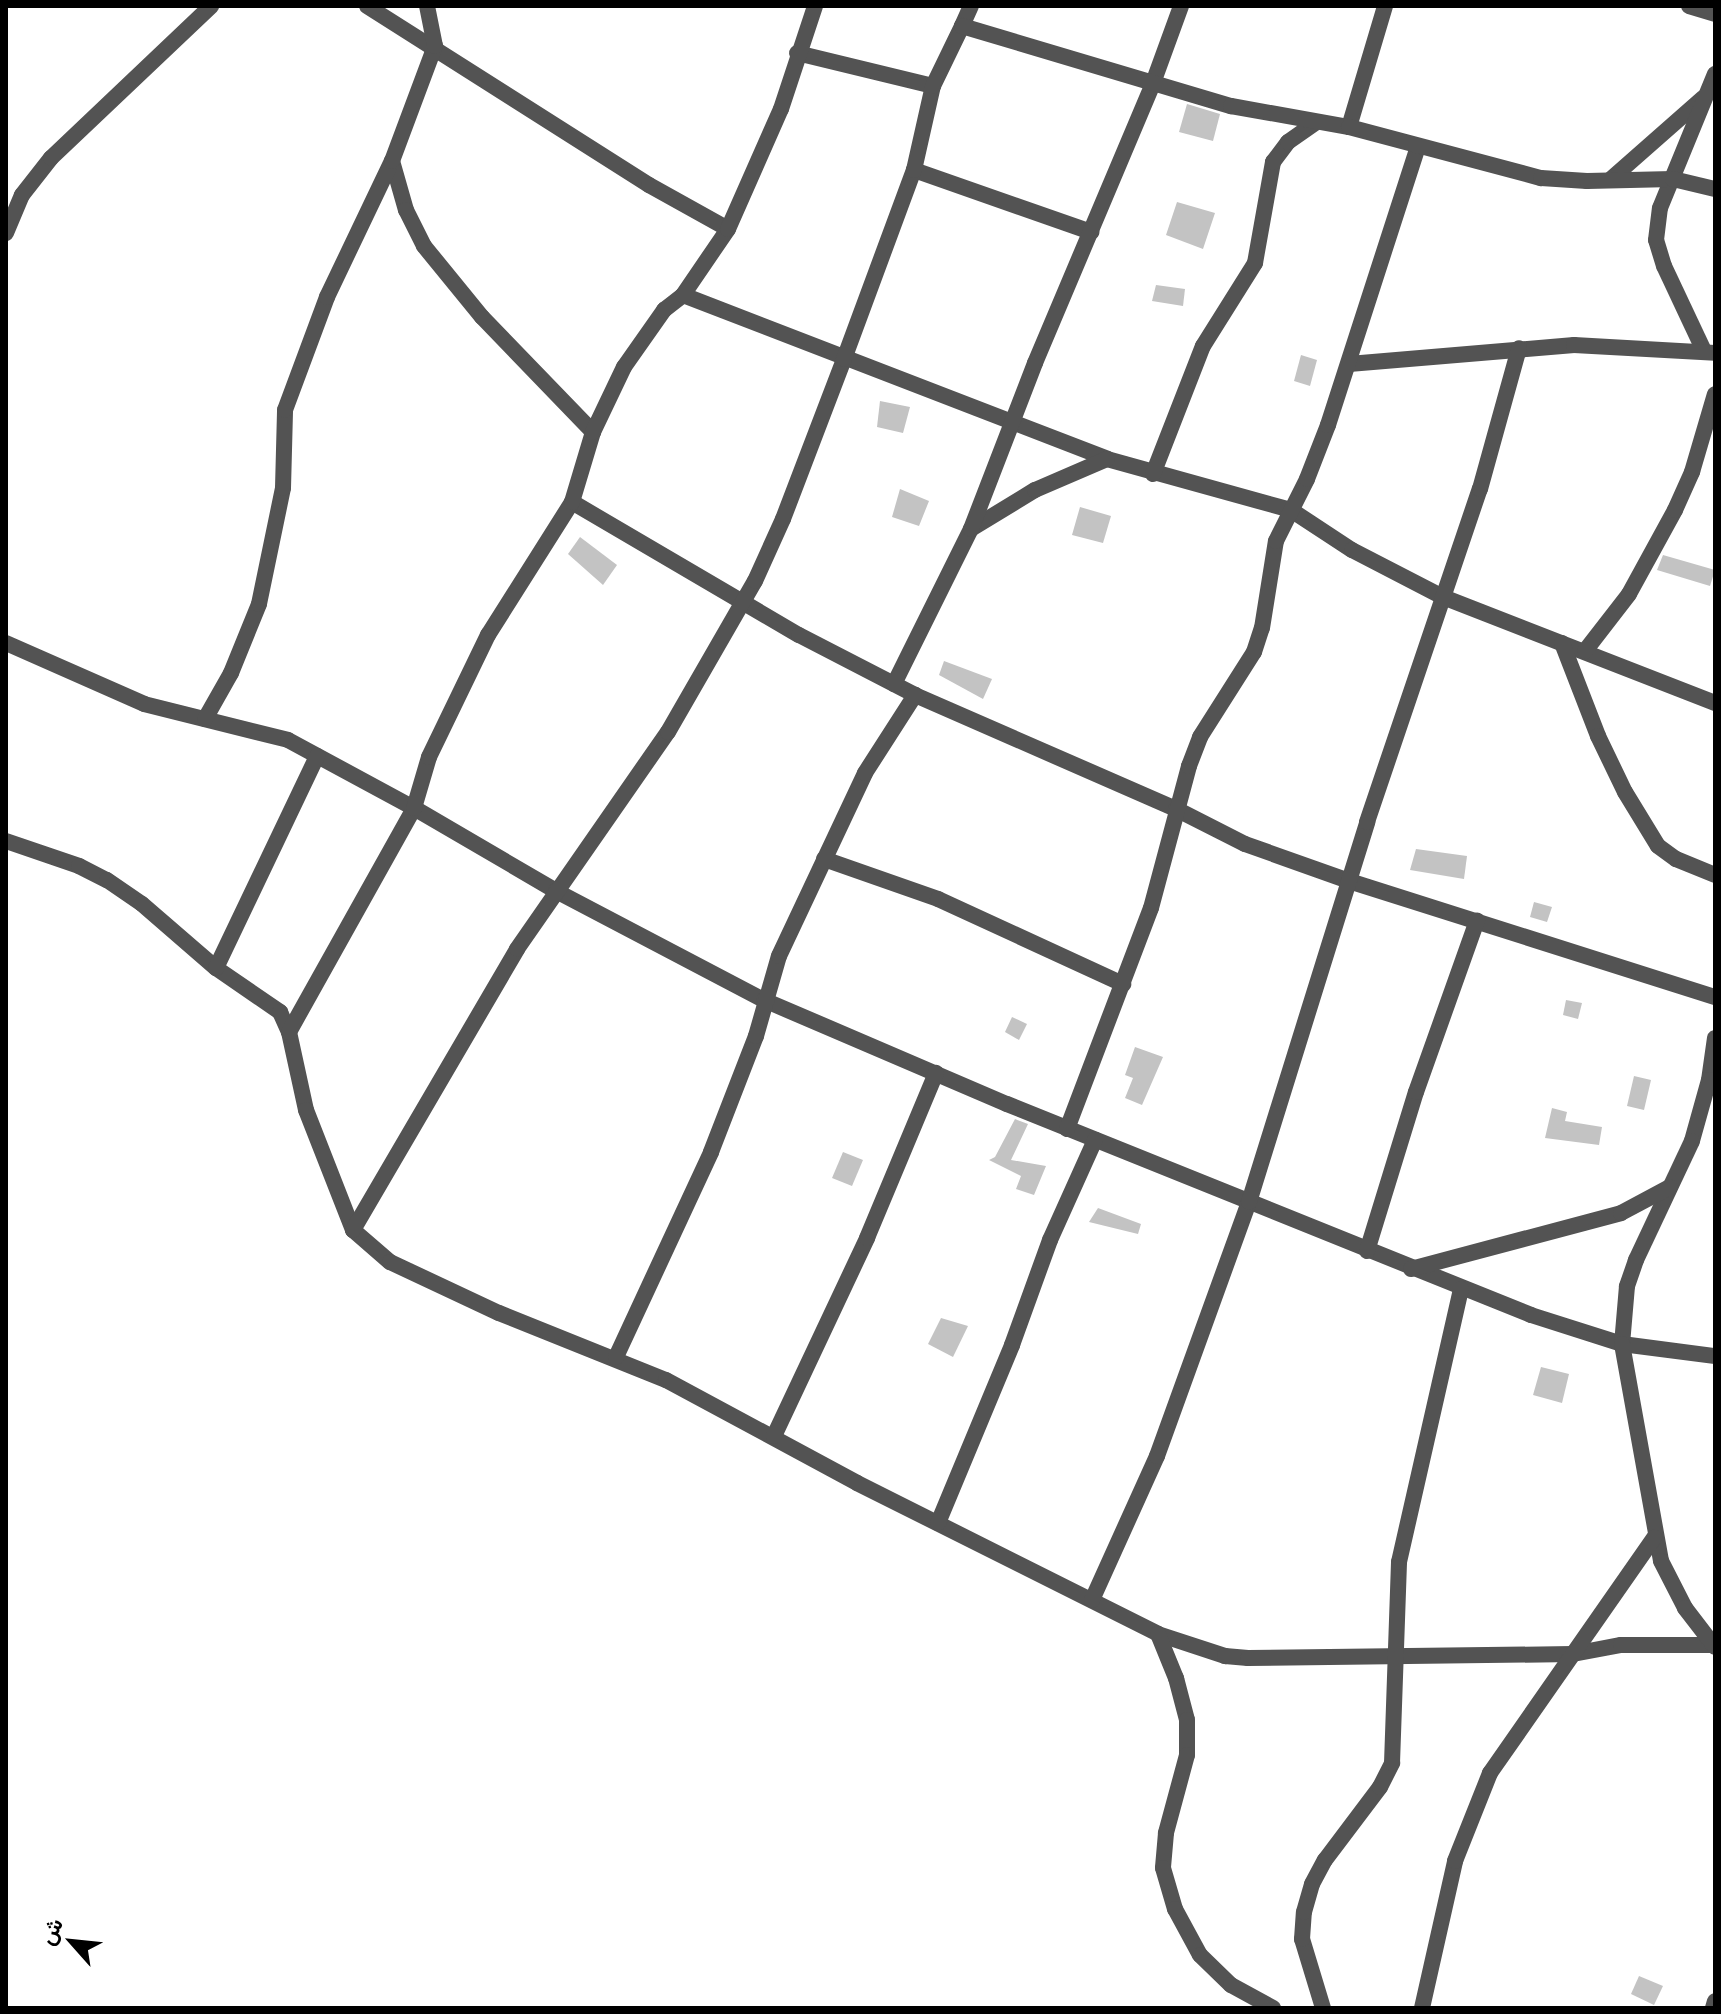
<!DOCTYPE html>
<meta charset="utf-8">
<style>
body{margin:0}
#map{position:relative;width:1721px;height:2014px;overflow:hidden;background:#fff;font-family:"PT Sans Narrow",Vazirmatn,sans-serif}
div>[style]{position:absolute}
.building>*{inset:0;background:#c3c3c3}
.street>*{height:16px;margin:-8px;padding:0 8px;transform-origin:8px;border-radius:8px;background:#535353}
span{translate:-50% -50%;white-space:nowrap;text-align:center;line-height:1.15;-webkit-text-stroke:8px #fff;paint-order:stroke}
.frame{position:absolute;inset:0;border:8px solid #000;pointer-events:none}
.north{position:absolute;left:32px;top:1902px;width:80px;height:80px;-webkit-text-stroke:6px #fff;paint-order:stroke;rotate:297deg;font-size:22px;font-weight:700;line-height:32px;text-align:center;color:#000}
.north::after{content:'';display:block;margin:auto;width:28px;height:36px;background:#000;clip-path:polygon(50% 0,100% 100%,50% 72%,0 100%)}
</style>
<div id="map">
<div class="building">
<div style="clip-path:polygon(1187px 104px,1220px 114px,1213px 141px,1179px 132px)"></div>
<div style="clip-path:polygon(1177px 202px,1215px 213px,1203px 249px,1166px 235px)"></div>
<div style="clip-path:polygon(1156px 285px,1185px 289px,1183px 306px,1152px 301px)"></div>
<div style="clip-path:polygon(1301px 355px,1317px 360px,1310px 386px,1294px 381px)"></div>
<div style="clip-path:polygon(880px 401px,910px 407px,903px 433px,877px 427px)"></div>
<div style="clip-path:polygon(900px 489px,929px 501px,919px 526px,892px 517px)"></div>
<div style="clip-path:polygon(1080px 507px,1111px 516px,1103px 543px,1072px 535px)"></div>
<div style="clip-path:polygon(580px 537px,617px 565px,603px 585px,568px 554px)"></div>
<div style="clip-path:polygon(1663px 555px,1715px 570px,1710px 586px,1657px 570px)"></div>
<div style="clip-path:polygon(944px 661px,992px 679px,983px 699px,939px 675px)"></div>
<div style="clip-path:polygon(1416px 849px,1467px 856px,1464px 879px,1410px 870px)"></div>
<div style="clip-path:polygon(1534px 902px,1552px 907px,1547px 922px,1530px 917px)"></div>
<div style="clip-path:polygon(1566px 1000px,1582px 1003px,1578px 1019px,1563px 1015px)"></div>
<div style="clip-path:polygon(1012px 1017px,1027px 1024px,1019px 1040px,1005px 1032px)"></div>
<div style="clip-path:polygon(1135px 1047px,1163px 1057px,1142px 1105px,1125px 1098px,1133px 1078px,1125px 1075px)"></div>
<div style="clip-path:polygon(1634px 1076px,1651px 1080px,1644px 1110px,1627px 1106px)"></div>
<div style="clip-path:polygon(1552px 1108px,1567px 1112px,1565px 1121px,1602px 1127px,1599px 1145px,1545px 1138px)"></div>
<div style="clip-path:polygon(1015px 1119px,1028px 1124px,1011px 1160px,1046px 1166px,1034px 1195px,1016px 1189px,1021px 1176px,989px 1160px,995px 1157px)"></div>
<div style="clip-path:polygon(843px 1152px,863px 1160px,852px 1186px,832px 1178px)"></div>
<div style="clip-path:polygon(1098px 1208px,1141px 1224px,1138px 1234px,1089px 1222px)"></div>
<div style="clip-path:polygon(941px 1318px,968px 1326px,953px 1357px,928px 1344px)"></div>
<div style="clip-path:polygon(1541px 1367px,1569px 1374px,1562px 1403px,1533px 1395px)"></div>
<div style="clip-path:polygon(1639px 1976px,1663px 1986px,1654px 2005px,1631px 1994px)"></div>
</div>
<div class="street">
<div style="left:367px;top:6px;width:334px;rotate:32.4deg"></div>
<div style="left:649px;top:185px;width:90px;rotate:29.1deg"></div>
<div style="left:1689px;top:6px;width:27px;rotate:17deg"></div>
<div style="left:962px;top:26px;width:22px;rotate:-66deg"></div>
<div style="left:797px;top:53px;width:140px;rotate:13.6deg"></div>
<div style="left:1349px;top:127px;width:126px;rotate:-73.4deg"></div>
<div style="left:392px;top:161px;width:51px;rotate:74.1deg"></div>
<div style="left:406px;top:210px;width:40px;rotate:63.4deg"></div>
<div style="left:424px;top:246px;width:92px;rotate:50.8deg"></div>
<div style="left:482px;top:317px;width:160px;rotate:46deg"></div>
<div style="left:914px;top:170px;width:188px;rotate:19.3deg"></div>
<div style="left:1611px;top:179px;width:123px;rotate:-41.4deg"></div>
<div style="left:6px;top:233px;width:41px;rotate:-67.2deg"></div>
<div style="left:22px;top:195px;width:47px;rotate:-51.9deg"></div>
<div style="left:51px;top:158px;width:221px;rotate:-43.5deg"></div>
<div style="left:683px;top:295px;width:455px;rotate:21.1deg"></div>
<div style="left:1107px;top:459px;width:191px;rotate:15.5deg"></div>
<div style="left:1291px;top:510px;width:73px;rotate:33.3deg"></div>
<div style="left:1352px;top:550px;width:102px;rotate:27.3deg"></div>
<div style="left:1443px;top:597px;width:292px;rotate:21.3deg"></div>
<div style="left:1704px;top:351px;width:94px;rotate:-115.2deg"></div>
<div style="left:1664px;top:266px;width:27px;rotate:-107deg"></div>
<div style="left:1656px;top:240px;width:32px;rotate:-83deg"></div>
<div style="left:1660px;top:208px;width:145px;rotate:-67.7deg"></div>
<div style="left:1349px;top:364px;width:226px;rotate:-4.8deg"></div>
<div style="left:1574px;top:345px;width:141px;rotate:3.2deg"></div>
<div style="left:1153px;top:474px;width:137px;rotate:-68.7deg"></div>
<div style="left:1203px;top:346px;width:98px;rotate:-57.9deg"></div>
<div style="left:1255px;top:263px;width:103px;rotate:-79.9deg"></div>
<div style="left:1273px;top:162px;width:25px;rotate:-53deg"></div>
<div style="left:1288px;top:142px;width:35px;rotate:-35deg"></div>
<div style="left:572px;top:502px;width:263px;rotate:30.4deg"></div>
<div style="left:799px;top:635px;width:131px;rotate:27.3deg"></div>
<div style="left:915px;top:695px;width:285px;rotate:23.6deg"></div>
<div style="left:1176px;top:809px;width:77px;rotate:26.9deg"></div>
<div style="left:1245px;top:844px;width:110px;rotate:19.6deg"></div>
<div style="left:1349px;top:881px;width:384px;rotate:17.6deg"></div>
<div style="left:971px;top:529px;width:75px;rotate:-31.4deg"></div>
<div style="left:1035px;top:490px;width:78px;rotate:-23.3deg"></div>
<div style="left:6px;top:643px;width:151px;rotate:23.8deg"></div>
<div style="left:144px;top:704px;width:148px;rotate:14deg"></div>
<div style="left:288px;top:740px;width:143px;rotate:28.4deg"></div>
<div style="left:414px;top:808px;width:164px;rotate:30.3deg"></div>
<div style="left:556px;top:891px;width:235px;rotate:27.7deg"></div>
<div style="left:764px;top:1000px;width:264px;rotate:23.2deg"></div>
<div style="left:1007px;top:1104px;width:565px;rotate:21.93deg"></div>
<div style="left:1531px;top:1315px;width:96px;rotate:17.7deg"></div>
<div style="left:1622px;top:1344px;width:94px;rotate:7.4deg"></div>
<div style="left:1562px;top:643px;width:100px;rotate:68.8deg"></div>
<div style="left:1598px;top:736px;width:62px;rotate:64.3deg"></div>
<div style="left:1625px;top:792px;width:63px;rotate:58.6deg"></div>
<div style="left:1658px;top:846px;width:22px;rotate:36deg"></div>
<div style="left:1676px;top:859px;width:42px;rotate:22.3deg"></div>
<div style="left:1585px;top:651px;width:72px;rotate:-52.3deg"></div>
<div style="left:1629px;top:594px;width:96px;rotate:-61.3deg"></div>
<div style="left:1675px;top:510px;width:42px;rotate:-65.9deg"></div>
<div style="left:1692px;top:472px;width:81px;rotate:-73.6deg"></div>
<div style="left:894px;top:684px;width:173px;rotate:-63.6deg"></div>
<div style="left:971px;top:529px;width:178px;rotate:-68.9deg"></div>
<div style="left:1035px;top:363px;width:304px;rotate:-67.1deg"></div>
<div style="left:1153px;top:83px;width:82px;rotate:-70deg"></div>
<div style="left:205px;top:719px;width:53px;rotate:-60.5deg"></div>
<div style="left:231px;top:673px;width:74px;rotate:-67.9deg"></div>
<div style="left:259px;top:604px;width:118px;rotate:-78.3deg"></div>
<div style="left:283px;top:488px;width:78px;rotate:-88.5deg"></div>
<div style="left:285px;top:410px;width:121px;rotate:-69.6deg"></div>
<div style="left:327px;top:297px;width:151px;rotate:-64.5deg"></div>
<div style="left:392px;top:161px;width:123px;rotate:-69.5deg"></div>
<div style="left:435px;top:46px;width:41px;rotate:-101.3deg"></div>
<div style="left:6px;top:841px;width:77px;rotate:18.9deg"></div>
<div style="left:79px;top:866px;width:31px;rotate:27deg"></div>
<div style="left:107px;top:880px;width:42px;rotate:34.4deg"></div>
<div style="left:142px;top:904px;width:98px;rotate:40.9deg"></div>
<div style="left:216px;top:968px;width:78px;rotate:34.5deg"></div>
<div style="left:280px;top:1012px;width:22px;rotate:66deg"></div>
<div style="left:289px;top:1032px;width:80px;rotate:77.7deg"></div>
<div style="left:306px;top:1110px;width:129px;rotate:68.6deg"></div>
<div style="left:353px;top:1230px;width:49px;rotate:40.9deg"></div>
<div style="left:390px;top:1262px;width:120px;rotate:25.1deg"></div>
<div style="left:499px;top:1313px;width:180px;rotate:21.9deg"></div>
<div style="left:666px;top:1380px;width:217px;rotate:28.3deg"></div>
<div style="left:857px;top:1483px;width:337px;rotate:26.6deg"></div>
<div style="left:1158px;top:1634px;width:71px;rotate:18.2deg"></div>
<div style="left:1225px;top:1656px;width:23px;rotate:5deg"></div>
<div style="left:1248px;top:1658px;width:325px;rotate:-0.7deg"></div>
<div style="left:1573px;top:1654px;width:49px;rotate:-10.6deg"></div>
<div style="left:1621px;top:1645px;width:92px"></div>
<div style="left:824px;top:859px;width:121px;rotate:19.3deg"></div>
<div style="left:938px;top:899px;width:204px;rotate:24.7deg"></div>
<div style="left:216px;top:968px;width:235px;rotate:-64.5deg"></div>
<div style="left:289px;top:1032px;width:257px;rotate:-60.8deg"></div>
<div style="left:414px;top:808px;width:53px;rotate:-73.6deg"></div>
<div style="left:429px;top:757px;width:136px;rotate:-64.2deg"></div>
<div style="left:488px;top:635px;width:157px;rotate:-57.7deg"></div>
<div style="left:572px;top:502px;width:73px;rotate:-73.3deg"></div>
<div style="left:593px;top:432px;width:72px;rotate:-64.5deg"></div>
<div style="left:624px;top:367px;width:70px;rotate:-54.9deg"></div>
<div style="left:664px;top:310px;width:24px;rotate:-38deg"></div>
<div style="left:683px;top:295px;width:80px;rotate:-55.7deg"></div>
<div style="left:728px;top:229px;width:131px;rotate:-66.2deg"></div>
<div style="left:781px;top:109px;width:108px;rotate:-71.7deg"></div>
<div style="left:1715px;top:1038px;width:42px;rotate:98.1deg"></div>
<div style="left:1709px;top:1080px;width:63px;rotate:105.6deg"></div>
<div style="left:1692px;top:1141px;width:132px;rotate:115.2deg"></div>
<div style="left:1636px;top:1260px;width:28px;rotate:109deg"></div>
<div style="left:1627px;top:1286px;width:58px;rotate:94.9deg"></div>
<div style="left:1622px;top:1344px;width:220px;rotate:79.8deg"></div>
<div style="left:1661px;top:1561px;width:53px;rotate:62.9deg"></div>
<div style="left:1685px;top:1608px;width:49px;rotate:52.4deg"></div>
<div style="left:1067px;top:1129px;width:236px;rotate:-69.2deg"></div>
<div style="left:1151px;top:908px;width:147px;rotate:-75deg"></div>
<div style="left:1189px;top:766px;width:31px;rotate:-69deg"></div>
<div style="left:1200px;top:737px;width:101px;rotate:-57.6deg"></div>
<div style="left:1254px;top:652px;width:25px;rotate:-72deg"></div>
<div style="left:1262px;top:628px;width:88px;rotate:-80.9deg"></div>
<div style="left:1276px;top:541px;width:69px;rotate:-63.4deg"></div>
<div style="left:1307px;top:479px;width:58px;rotate:-68.7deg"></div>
<div style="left:1328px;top:425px;width:293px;rotate:-72.1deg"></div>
<div style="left:353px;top:1230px;width:325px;rotate:-59.7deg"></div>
<div style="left:517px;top:949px;width:264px;rotate:-55.2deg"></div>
<div style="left:668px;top:732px;width:174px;rotate:-60.1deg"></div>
<div style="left:755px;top:581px;width:68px;rotate:-65.7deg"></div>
<div style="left:783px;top:519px;width:171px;rotate:-69.1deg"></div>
<div style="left:844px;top:359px;width:202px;rotate:-69.7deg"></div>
<div style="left:914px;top:170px;width:86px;rotate:-77.3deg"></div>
<div style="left:933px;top:86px;width:67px;rotate:-64.2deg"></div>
<div style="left:962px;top:26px;width:281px;rotate:16.6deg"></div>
<div style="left:1231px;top:106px;width:120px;rotate:10.1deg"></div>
<div style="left:1349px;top:127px;width:199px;rotate:14.9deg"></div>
<div style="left:1541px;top:178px;width:46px;rotate:3.7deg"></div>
<div style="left:1587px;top:181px;width:86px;rotate:-1.3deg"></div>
<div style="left:1673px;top:179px;width:43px;rotate:13.4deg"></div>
<div style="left:1367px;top:1251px;width:166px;rotate:-72.9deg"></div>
<div style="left:1416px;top:1092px;width:182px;rotate:-70.4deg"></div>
<div style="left:1411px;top:1269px;width:217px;rotate:-14.9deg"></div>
<div style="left:1621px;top:1213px;width:55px;rotate:-28deg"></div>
<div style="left:616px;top:1357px;width:226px;rotate:-65.1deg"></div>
<div style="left:711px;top:1152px;width:124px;rotate:-68.8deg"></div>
<div style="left:756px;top:1036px;width:83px;rotate:-74deg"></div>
<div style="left:779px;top:956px;width:202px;rotate:-64.8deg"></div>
<div style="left:865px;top:773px;width:93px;rotate:-57.3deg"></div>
<div style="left:774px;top:1436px;width:219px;rotate:-64.8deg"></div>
<div style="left:867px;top:1238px;width:179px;rotate:-67.3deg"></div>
<div style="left:938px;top:1523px;width:193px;rotate:-67.4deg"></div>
<div style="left:1012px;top:1345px;width:112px;rotate:-70.1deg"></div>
<div style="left:1050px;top:1240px;width:110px;rotate:-65.8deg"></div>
<div style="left:1092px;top:1600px;width:158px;rotate:-65.7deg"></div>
<div style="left:1157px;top:1456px;width:270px;rotate:-70.1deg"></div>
<div style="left:1249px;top:1202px;width:398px;rotate:-72.7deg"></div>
<div style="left:1367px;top:822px;width:352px;rotate:-71.3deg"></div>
<div style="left:1480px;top:489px;width:146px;rotate:-74.5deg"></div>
<div style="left:1158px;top:1634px;width:48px;rotate:67.8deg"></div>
<div style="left:1176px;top:1678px;width:43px;rotate:75.3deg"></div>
<div style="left:1187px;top:1720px;width:35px;rotate:90deg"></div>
<div style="left:1187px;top:1755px;width:81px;rotate:105.1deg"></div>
<div style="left:1166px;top:1833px;width:35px;rotate:95deg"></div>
<div style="left:1163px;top:1868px;width:43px;rotate:73.7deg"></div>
<div style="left:1175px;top:1909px;width:52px;rotate:61.5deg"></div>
<div style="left:1200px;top:1955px;width:43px;rotate:44.1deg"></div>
<div style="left:1231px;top:1985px;width:48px;rotate:28.7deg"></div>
<div style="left:1323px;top:2008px;width:72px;rotate:-106.9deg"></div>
<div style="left:1302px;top:1939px;width:27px;rotate:-86deg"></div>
<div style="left:1304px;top:1912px;width:29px;rotate:-74deg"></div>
<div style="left:1312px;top:1884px;width:27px;rotate:-62deg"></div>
<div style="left:1325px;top:1860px;width:91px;rotate:-53deg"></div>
<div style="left:1380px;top:1787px;width:27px;rotate:-63deg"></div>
<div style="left:1392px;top:1763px;width:201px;rotate:-88deg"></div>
<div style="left:1399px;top:1562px;width:280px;rotate:-77.2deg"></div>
<div style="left:1422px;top:2008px;width:151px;rotate:-77.3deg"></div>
<div style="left:1455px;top:1861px;width:95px;rotate:-68.3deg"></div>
<div style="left:1490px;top:1773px;width:287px;rotate:-55.1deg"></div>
<div style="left:1713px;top:2008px;width:7px;rotate:-74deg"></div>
</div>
<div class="frame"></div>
<div class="north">ش</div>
</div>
